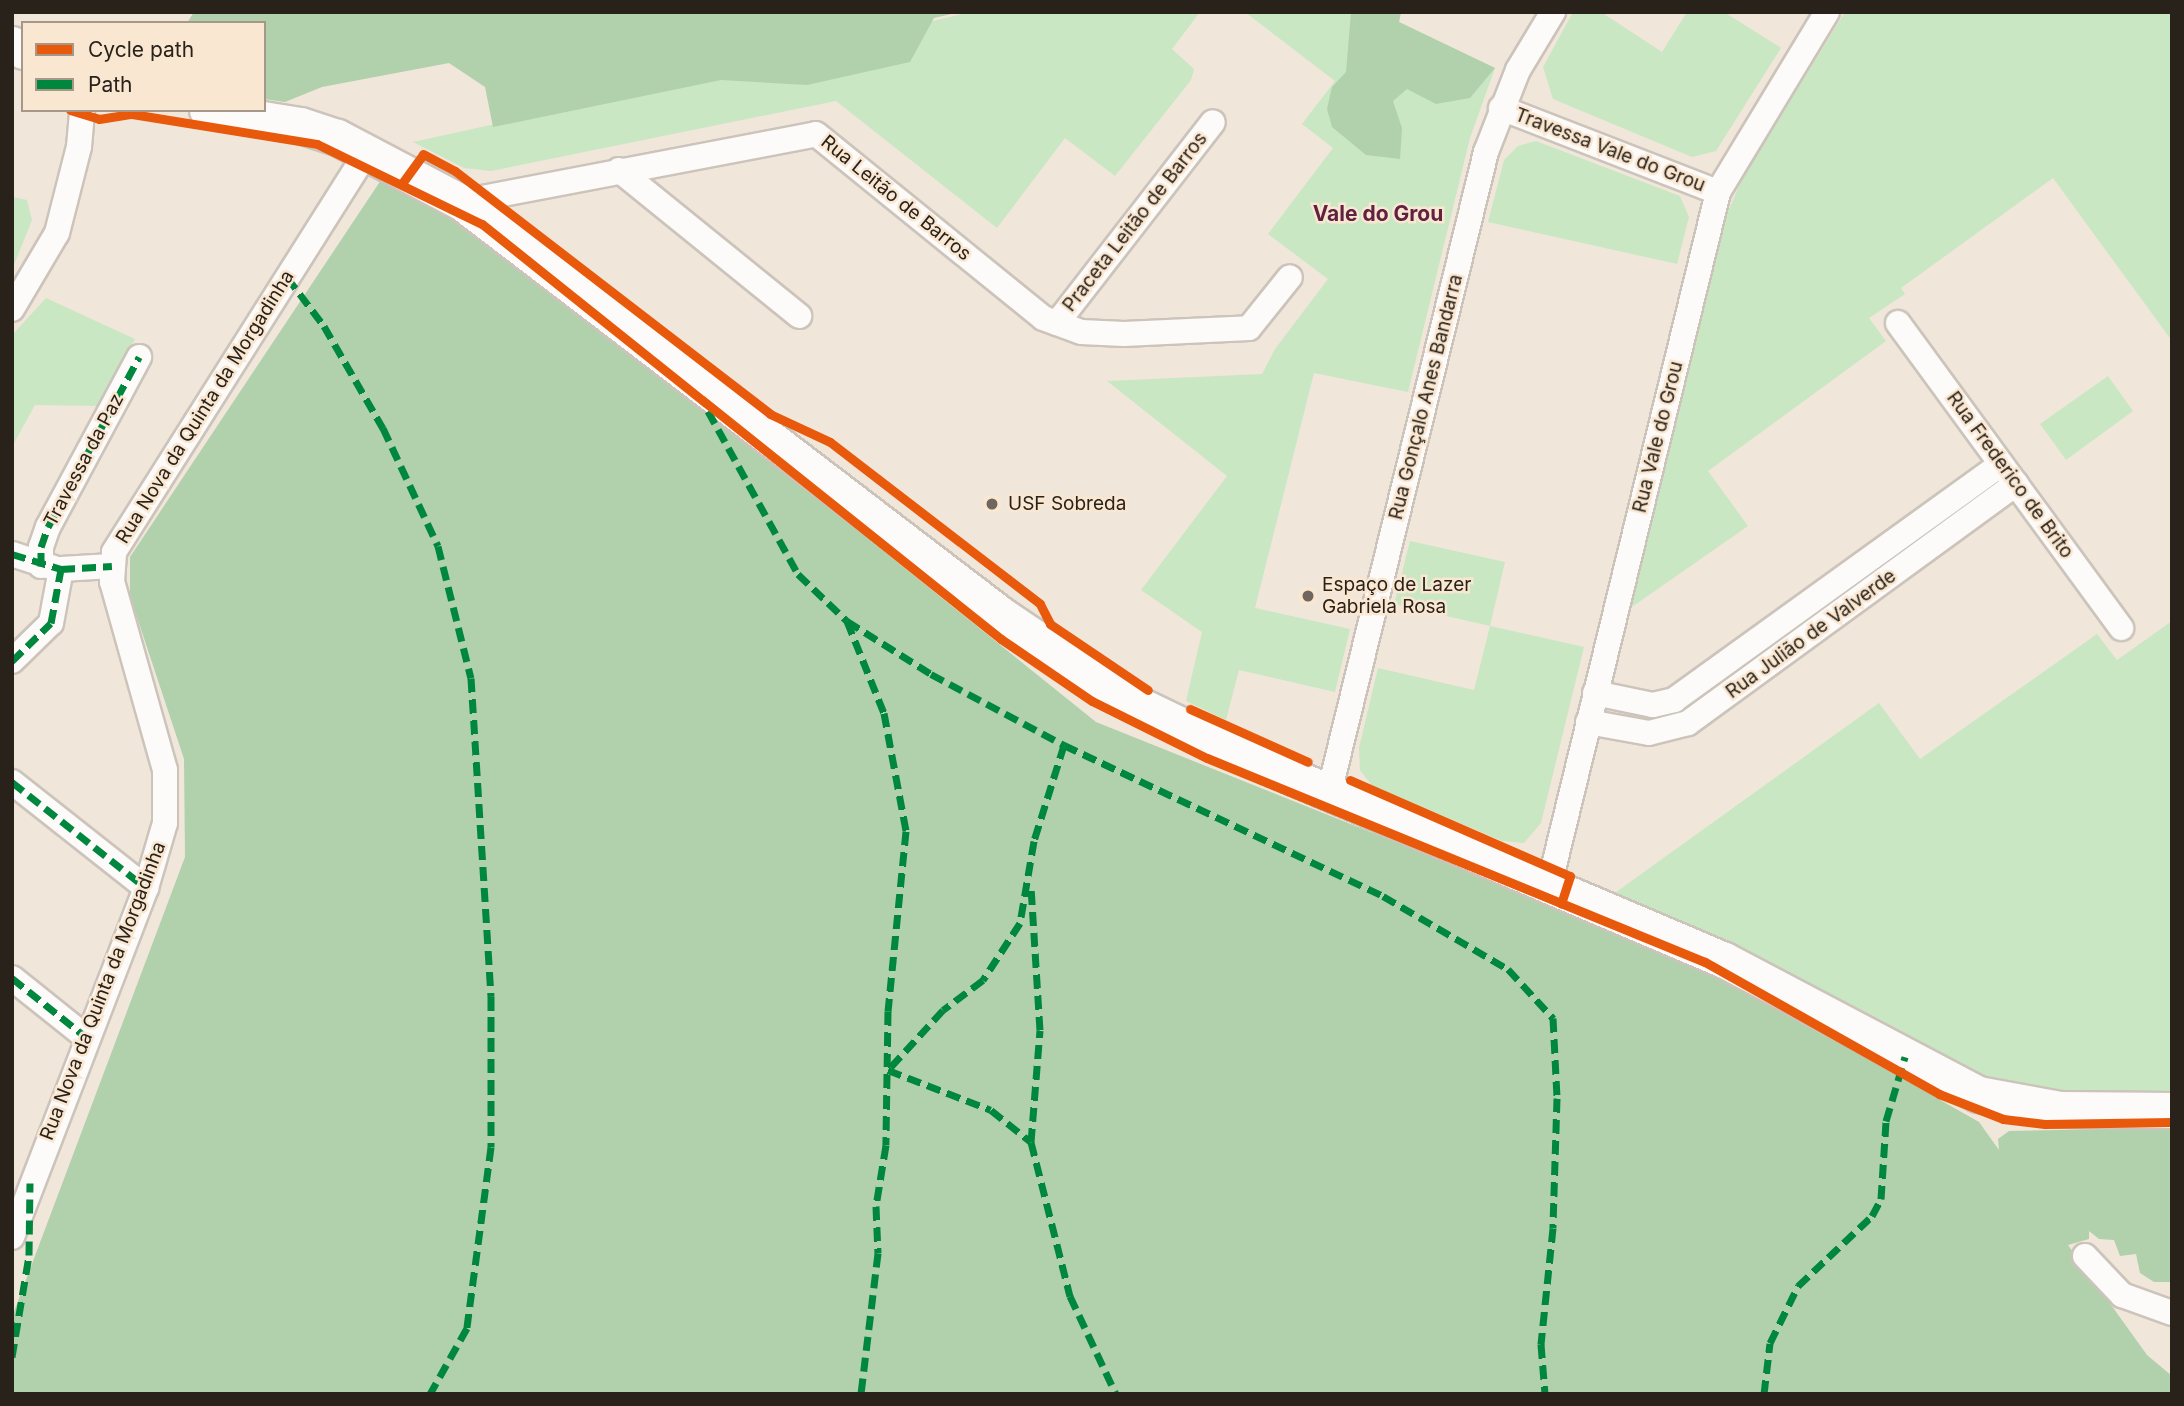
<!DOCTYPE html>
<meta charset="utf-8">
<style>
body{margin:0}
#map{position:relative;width:2184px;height:1406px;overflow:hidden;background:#f1e6da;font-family:Inter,sans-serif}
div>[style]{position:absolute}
.green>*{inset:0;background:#c9e7c3}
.forest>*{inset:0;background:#b1d0ac}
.roads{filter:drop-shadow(2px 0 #ccc4bb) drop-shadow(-2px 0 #ccc4bb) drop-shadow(0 2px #ccc4bb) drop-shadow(0 -2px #ccc4bb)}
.street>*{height:24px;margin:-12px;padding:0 12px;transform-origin:12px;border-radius:12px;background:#fdfbf9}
.secondary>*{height:35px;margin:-17.5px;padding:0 17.5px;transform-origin:17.5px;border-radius:17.5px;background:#fdfbf9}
.quiet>*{height:7px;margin-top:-3.5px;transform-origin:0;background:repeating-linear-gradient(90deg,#00873e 0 14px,transparent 0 21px)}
.cycleway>*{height:9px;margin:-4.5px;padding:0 4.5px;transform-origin:4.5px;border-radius:4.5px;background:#e8590c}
.dots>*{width:19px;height:19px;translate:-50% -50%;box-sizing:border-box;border:4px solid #fae7d1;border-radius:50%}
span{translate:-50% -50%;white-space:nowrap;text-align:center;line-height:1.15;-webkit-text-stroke:5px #fae7d1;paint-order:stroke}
.street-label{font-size:19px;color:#29221a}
.poi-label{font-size:19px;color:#29221a}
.left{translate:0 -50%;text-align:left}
.neighbourhood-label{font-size:21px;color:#612140;font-weight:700}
.frame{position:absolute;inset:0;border:14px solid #29221a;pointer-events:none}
.legend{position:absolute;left:21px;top:21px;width:245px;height:91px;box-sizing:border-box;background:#fae7d1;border:2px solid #a69888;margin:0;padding:9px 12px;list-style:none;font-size:21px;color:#29221a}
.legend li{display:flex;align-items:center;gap:14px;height:35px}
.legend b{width:35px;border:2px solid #a69888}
</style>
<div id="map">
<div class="green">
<div style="clip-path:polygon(970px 12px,1200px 12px,1172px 49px,1194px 69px,1191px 80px,1115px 176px,1065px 138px,997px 228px,836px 101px,491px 171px,464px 168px,413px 142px,655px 89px)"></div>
<div style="clip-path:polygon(1245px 12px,1401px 12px,1399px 22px,1495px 68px,1470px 138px,1408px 392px,1314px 373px,1255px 608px,1350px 629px,1335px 692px,1239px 670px,1226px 720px,1186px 701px,1202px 632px,1141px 590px,1227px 476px,1107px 381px,1262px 374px,1275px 349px,1328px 279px,1268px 234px,1333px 148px,1302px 124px,1335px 81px)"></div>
<div style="clip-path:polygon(1573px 12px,1601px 12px,1662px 52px,1687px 12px,1724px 12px,1781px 48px,1716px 151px,1692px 157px,1553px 99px,1543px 67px)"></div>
<div style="clip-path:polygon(1845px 12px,2172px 12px,2172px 341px,2053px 178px,1901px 288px,1905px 294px,1869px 318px,1886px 341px,1708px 471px,1748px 526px,1629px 609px,1727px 214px,1743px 177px)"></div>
<div style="clip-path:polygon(1536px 141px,1680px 196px,1689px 217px,1677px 264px,1488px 222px,1504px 160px,1518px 146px)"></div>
<div style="clip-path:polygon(12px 197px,27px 200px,32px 220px,12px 270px)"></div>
<div style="clip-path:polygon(46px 298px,135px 339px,99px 406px,35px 405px,12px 447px,12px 335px)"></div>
<div style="clip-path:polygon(2108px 376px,2133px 411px,2066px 460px,2040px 424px)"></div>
<div style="clip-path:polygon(1410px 541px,1505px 562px,1490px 626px,1584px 647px,1541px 823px,1524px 843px,1502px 841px,1372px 786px,1360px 770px,1359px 748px,1378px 668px,1474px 690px,1490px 626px,1394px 604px)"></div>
<div style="clip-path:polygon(2172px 621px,2172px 1092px,2046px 1092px,1965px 1072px,1792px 976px,1612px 895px,1879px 703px,1920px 759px,2097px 634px,2117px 660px)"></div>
</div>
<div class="forest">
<div style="clip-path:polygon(194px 12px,960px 12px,934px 18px,910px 62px,807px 85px,721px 80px,493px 127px,485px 87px,449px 63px,322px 87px,285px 102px,264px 99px,264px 23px,187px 23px)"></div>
<div style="clip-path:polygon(1351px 12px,1401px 12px,1399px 22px,1495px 68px,1470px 98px,1436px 104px,1407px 89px,1393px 101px,1402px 128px,1400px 159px,1366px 155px,1332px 127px,1327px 109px,1332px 87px,1346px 72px)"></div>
<div style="clip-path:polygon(383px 177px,478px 225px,1096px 722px,1700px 964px,1979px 1122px,1999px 1150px,1998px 1139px,2009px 1131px,2172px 1128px,2172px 1282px,2154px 1282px,2140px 1273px,2136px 1254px,2120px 1256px,2114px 1240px,2099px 1239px,2089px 1231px,2089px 1239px,2068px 1245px,2147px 1355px,2172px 1376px,2172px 1394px,12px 1394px,12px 1317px,185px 857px,184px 759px,130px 596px,130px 557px)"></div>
</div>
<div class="roads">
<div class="street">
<div style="left:1501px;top:108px;width:233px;rotate:21.2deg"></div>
<div style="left:619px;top:170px;width:232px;rotate:39deg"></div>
<div style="left:461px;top:202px;width:361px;rotate:-10.8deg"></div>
<div style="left:816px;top:134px;width:292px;rotate:39deg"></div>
<div style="left:1043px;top:318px;width:40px;rotate:20.2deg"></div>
<div style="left:1081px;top:332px;width:43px;rotate:2.7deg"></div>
<div style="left:1124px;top:334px;width:125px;rotate:-2.7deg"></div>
<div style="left:1249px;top:328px;width:65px;rotate:-51.2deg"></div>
<div style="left:12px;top:309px;width:88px;rotate:-59.4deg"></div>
<div style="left:57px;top:233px;width:89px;rotate:-75.7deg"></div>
<div style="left:79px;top:147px;width:37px;rotate:-85deg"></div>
<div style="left:1057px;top:323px;width:254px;rotate:-52.2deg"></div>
<div style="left:1898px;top:323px;width:378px;rotate:53.8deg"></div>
<div style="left:12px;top:554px;width:44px;rotate:18.4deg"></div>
<div style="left:41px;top:566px;width:19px;rotate:-90deg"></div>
<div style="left:41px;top:547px;width:21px;rotate:-71deg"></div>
<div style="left:48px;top:527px;width:193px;rotate:-61.8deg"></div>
<div style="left:12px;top:661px;width:54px;rotate:-44.3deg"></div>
<div style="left:51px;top:623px;width:55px;rotate:-79.5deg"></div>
<div style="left:61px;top:569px;width:51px;rotate:-3.4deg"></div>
<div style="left:1595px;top:693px;width:59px;rotate:11.7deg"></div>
<div style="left:1653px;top:705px;width:22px;rotate:-13deg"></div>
<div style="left:1674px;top:700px;width:403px;rotate:-35.8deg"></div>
<div style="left:1588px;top:722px;width:62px;rotate:10.2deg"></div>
<div style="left:1649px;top:733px;width:40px;rotate:-14.4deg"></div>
<div style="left:1688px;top:723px;width:406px;rotate:-36.1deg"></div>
<div style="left:12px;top:782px;width:171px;rotate:38.3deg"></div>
<div style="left:1329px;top:793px;width:660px;rotate:-76.24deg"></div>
<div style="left:1486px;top:152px;width:88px;rotate:-68.7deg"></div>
<div style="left:1518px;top:70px;width:68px;rotate:-58.9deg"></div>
<div style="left:1549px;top:886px;width:714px;rotate:-76.31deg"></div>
<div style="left:1718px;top:192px;width:210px;rotate:-58.8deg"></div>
<div style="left:12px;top:978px;width:95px;rotate:38.6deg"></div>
<div style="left:12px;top:1237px;width:374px;rotate:-69deg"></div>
<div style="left:146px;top:888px;width:68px;rotate:-73.7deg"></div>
<div style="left:165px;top:823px;width:53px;rotate:-90deg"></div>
<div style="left:165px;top:770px;width:195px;rotate:-105.7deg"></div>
<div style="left:112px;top:582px;width:30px;rotate:-86deg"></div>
<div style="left:114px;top:552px;width:476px;rotate:-57.7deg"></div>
<div style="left:2085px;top:1256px;width:54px;rotate:46.5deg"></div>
<div style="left:2122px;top:1295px;width:53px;rotate:19.8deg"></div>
</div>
<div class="secondary">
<div style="left:12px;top:44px;width:13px;rotate:32deg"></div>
<div style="left:207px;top:110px;width:94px;rotate:9.2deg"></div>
<div style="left:300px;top:125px;width:39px;rotate:18deg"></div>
<div style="left:337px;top:137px;width:140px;rotate:27.7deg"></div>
<div style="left:461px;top:202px;width:678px;rotate:37.39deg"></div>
<div style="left:1000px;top:614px;width:148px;rotate:34deg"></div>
<div style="left:1123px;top:697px;width:140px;rotate:25.8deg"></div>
<div style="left:1249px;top:758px;width:516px;rotate:23.04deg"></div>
<div style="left:1724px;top:960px;width:287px;rotate:27.8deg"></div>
<div style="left:1978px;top:1094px;width:83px;rotate:10.4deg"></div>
<div style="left:2060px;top:1109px;width:112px;rotate:0.5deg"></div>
</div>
</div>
<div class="quiet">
<div style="left:287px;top:277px;width:61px;rotate:52.9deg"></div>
<div style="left:324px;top:326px;width:118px;rotate:60deg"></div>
<div style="left:383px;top:428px;width:130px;rotate:65deg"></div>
<div style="left:438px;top:546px;width:136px;rotate:76deg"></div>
<div style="left:471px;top:678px;width:319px;rotate:86.4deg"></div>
<div style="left:491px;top:996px;width:151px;rotate:90deg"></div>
<div style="left:491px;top:1147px;width:183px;rotate:97.6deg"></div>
<div style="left:467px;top:1328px;width:76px;rotate:119.3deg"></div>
<div style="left:708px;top:411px;width:186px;rotate:61.1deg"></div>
<div style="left:798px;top:574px;width:68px;rotate:43.8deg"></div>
<div style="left:847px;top:621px;width:99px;rotate:68.1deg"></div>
<div style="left:884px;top:713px;width:120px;rotate:79.4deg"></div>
<div style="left:906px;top:831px;width:181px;rotate:95.7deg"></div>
<div style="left:888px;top:1011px;width:134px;rotate:90.9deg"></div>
<div style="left:886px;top:1145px;width:62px;rotate:99.3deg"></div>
<div style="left:876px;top:1206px;width:47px;rotate:87.6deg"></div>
<div style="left:878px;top:1253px;width:142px;rotate:96.9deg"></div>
<div style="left:12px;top:554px;width:51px;rotate:17deg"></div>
<div style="left:41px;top:566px;width:19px;rotate:-90deg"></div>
<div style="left:41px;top:547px;width:21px;rotate:-71deg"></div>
<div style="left:48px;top:527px;width:193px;rotate:-61.8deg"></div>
<div style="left:847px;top:621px;width:99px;rotate:32.2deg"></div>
<div style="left:931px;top:674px;width:151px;rotate:28.1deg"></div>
<div style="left:1064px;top:745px;width:353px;rotate:25.3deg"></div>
<div style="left:1383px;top:896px;width:145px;rotate:30.3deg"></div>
<div style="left:1508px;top:969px;width:67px;rotate:47.4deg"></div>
<div style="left:1553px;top:1018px;width:80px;rotate:87.1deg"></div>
<div style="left:1557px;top:1098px;width:130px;rotate:91.8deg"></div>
<div style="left:1553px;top:1228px;width:117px;rotate:95.9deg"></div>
<div style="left:1541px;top:1344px;width:50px;rotate:85.4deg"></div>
<div style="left:12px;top:661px;width:54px;rotate:-44.3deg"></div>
<div style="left:51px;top:623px;width:55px;rotate:-79.5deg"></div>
<div style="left:61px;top:569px;width:51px;rotate:-3.4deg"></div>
<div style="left:1064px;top:745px;width:101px;rotate:107.4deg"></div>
<div style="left:1034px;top:841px;width:83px;rotate:99.7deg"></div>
<div style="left:1020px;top:923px;width:68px;rotate:123deg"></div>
<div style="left:983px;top:980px;width:50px;rotate:143.1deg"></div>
<div style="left:943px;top:1010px;width:81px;rotate:132.5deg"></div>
<div style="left:888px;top:1070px;width:110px;rotate:21.2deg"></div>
<div style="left:991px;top:1110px;width:51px;rotate:38.7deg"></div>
<div style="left:1031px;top:1142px;width:159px;rotate:75.8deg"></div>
<div style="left:1070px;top:1296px;width:108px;rotate:64.9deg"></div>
<div style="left:12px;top:782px;width:171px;rotate:38.3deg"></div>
<div style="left:12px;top:978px;width:95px;rotate:38.6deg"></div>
<div style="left:1031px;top:1142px;width:112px;rotate:-85.4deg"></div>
<div style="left:1040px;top:1030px;width:142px;rotate:-93.6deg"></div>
<div style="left:12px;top:1357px;width:103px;rotate:-80.5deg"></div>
<div style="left:29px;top:1255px;width:72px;rotate:-89.2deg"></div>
<div style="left:1764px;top:1394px;width:51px;rotate:-83.3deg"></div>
<div style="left:1770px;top:1343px;width:64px;rotate:-63.8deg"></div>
<div style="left:1798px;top:1286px;width:102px;rotate:-43.4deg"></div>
<div style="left:1872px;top:1216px;width:19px;rotate:-62deg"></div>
<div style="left:1881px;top:1199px;width:78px;rotate:-86.3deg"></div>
<div style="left:1886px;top:1121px;width:67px;rotate:-73.5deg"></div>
</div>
<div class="cycleway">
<div style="left:70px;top:110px;width:30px;rotate:17deg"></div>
<div style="left:99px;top:119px;width:33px;rotate:-9deg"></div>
<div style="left:132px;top:114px;width:187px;rotate:9.2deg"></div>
<div style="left:317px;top:144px;width:183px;rotate:25.9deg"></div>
<div style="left:482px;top:224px;width:665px;rotate:38.65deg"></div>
<div style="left:1001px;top:639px;width:110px;rotate:34.3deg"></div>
<div style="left:1092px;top:701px;width:128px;rotate:26.4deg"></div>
<div style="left:1207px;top:758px;width:538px;rotate:22.28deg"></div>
<div style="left:1705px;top:962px;width:269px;rotate:29.4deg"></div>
<div style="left:1939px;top:1094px;width:69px;rotate:21.3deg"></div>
<div style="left:2003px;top:1119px;width:42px;rotate:6.8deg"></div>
<div style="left:2045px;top:1124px;width:127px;rotate:-0.9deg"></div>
<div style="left:403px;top:182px;width:34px;rotate:-54deg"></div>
<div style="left:423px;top:154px;width:36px;rotate:28deg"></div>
<div style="left:455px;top:171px;width:398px;rotate:37.6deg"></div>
<div style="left:770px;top:414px;width:66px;rotate:25deg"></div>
<div style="left:830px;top:442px;width:265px;rotate:37.6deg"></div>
<div style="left:1040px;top:604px;width:22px;rotate:63deg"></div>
<div style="left:1050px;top:624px;width:118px;rotate:34deg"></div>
<div style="left:1190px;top:709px;width:129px;rotate:24.2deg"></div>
<div style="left:1350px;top:780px;width:240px;rotate:23.6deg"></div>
<div style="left:1570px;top:876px;width:29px;rotate:108deg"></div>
</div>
<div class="dots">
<div style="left:992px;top:504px;background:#6f675d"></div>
<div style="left:1308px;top:596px;background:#6f675d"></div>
</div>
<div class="street-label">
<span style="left:1610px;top:150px;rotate:21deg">Travessa Vale do Grou</span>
<span style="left:896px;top:198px;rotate:39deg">Rua Leitão de Barros</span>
<span style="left:1135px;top:222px;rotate:-52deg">Praceta Leitão de Barros</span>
<span style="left:1426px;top:397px;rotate:-76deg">Rua Gonçalo Anes Bandarra</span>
<span style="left:205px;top:407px;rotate:-58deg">Rua Nova da Quinta da Morgadinha</span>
<span style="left:1658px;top:437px;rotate:-76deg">Rua Vale do Grou</span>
<span style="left:84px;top:460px;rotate:-62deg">Travessa da Paz</span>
<span style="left:2010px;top:475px;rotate:54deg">Rua Frederico de Brito</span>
<span style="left:1811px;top:634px;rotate:-36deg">Rua Julião de Valverde</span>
<span style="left:103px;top:991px;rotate:-69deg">Rua Nova da Quinta da Morgadinha</span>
</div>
<div class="poi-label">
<span class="left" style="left:1008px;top:504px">USF Sobreda</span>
<span class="left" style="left:1322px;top:596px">Espaço de Lazer<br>Gabriela Rosa</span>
</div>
<div class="neighbourhood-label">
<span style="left:1378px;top:214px">Vale do Grou</span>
</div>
<div class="frame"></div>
<ul class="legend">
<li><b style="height:9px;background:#e8590c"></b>Cycle path</li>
<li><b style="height:9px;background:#00873e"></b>Path</li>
</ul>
</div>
